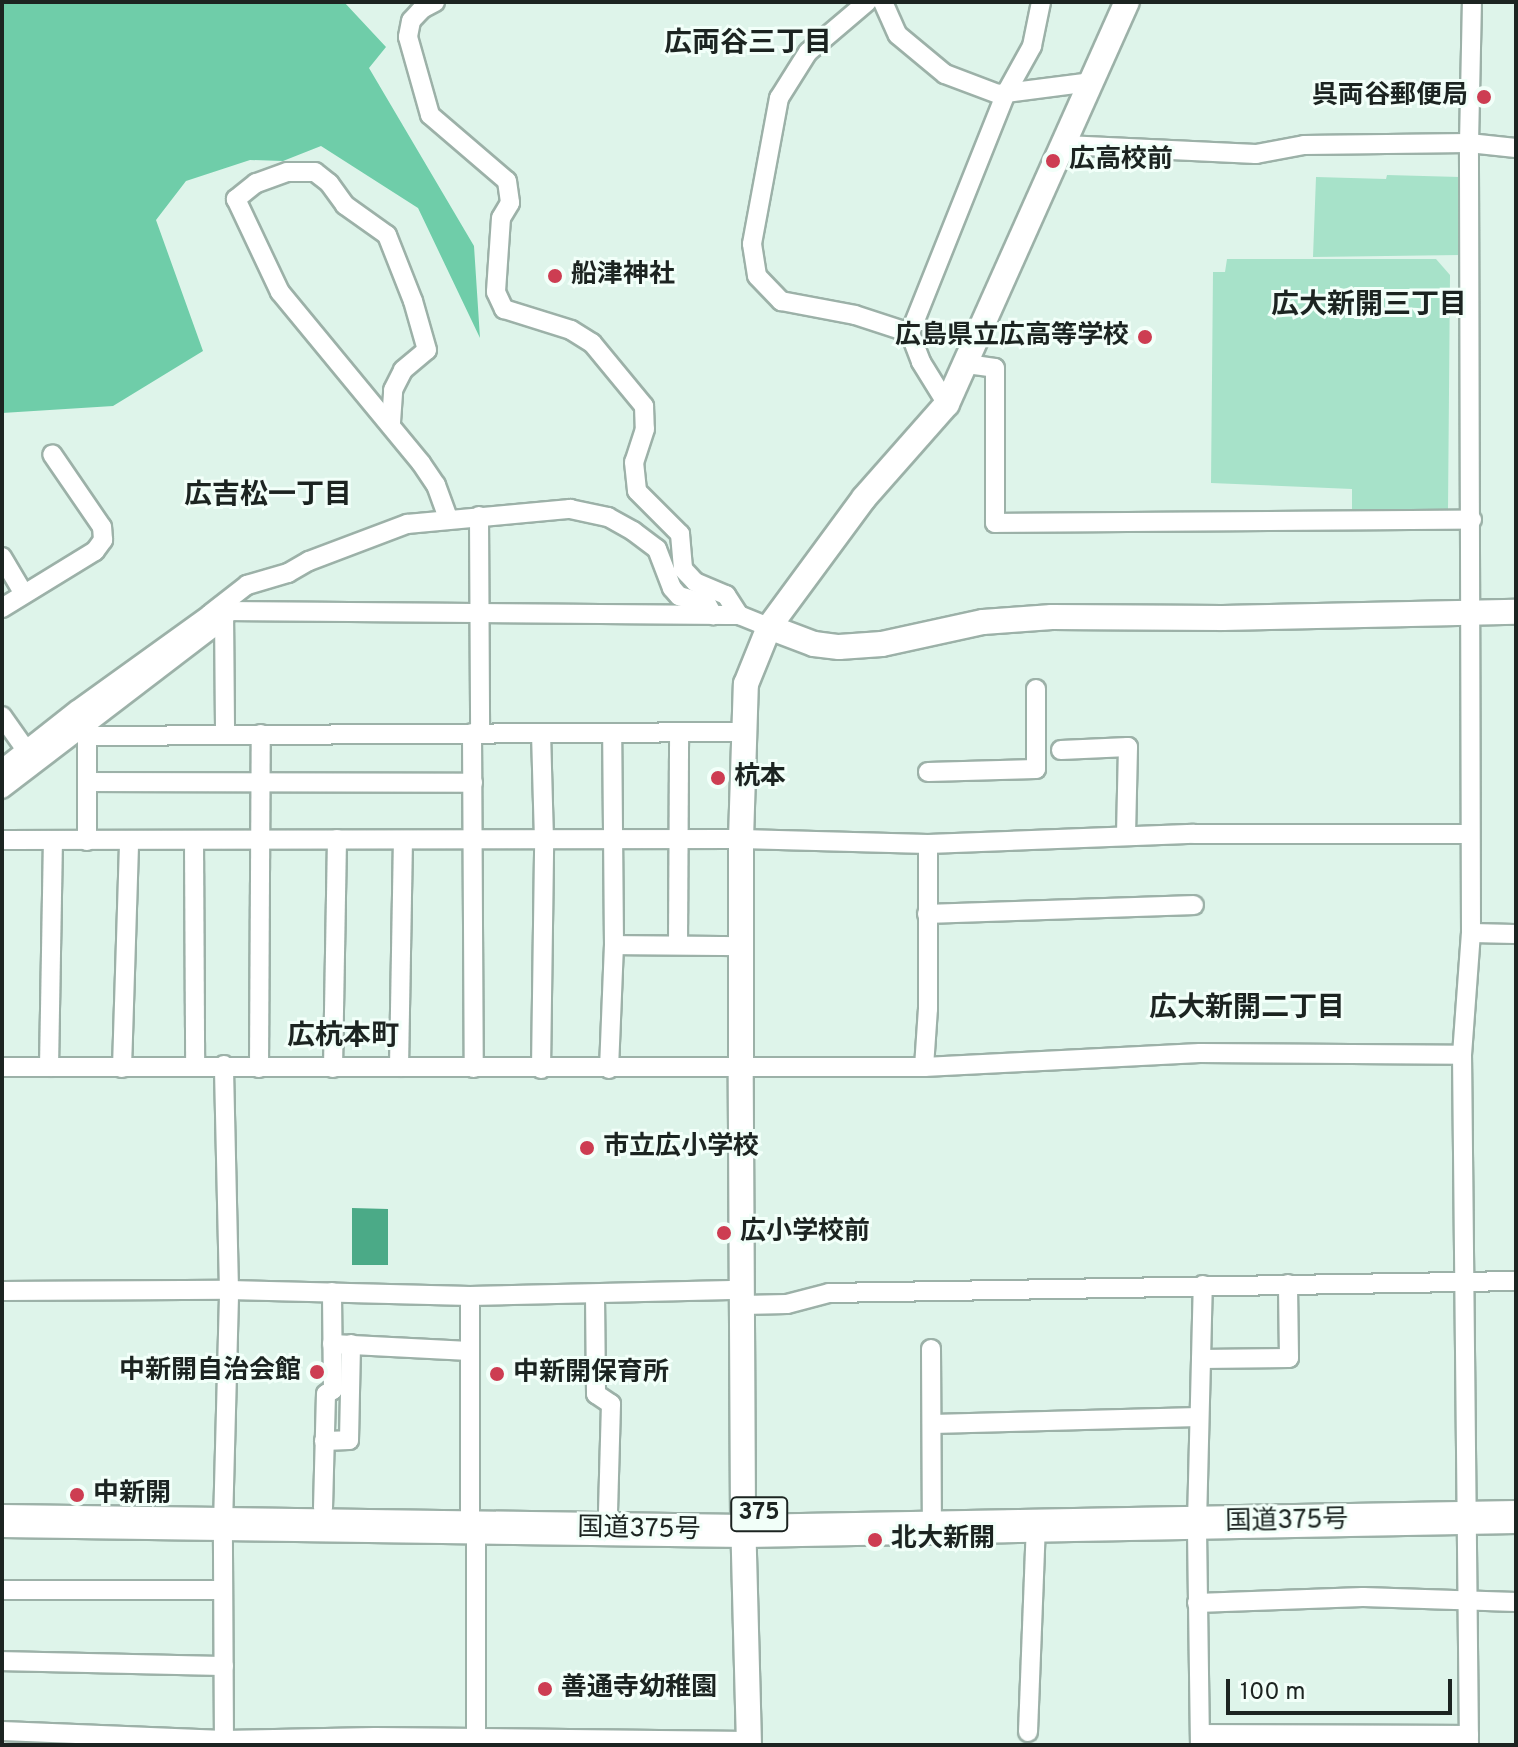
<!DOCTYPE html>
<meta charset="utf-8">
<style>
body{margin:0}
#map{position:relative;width:1518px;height:1747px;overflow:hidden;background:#def4ea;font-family:Overpass,"Noto Sans JP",sans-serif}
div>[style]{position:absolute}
.green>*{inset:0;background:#a7e2c9}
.forest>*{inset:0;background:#6fcda9}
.water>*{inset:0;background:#4baa87}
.roads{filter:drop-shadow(2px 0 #9cb1a8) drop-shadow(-2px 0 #9cb1a8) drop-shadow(0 2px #9cb1a8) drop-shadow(0 -2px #9cb1a8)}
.street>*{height:18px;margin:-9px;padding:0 9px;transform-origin:9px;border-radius:9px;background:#fff}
.secondary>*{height:24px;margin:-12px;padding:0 12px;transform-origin:12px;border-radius:12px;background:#fff}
.highway>*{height:32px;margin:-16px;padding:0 16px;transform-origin:16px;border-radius:16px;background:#fff}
.dots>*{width:22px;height:22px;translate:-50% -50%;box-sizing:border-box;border:4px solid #f2fff9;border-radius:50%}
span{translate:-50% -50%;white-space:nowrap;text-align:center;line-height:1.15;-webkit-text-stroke:6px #f2fff9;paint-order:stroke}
.shield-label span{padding:2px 6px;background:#f2fff9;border:2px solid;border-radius:6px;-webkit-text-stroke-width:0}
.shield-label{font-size:24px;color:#1c2421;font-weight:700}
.poi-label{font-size:26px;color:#1c2421;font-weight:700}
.right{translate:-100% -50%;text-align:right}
.left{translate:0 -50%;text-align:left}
.street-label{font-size:26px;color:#1c2421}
.neighbourhood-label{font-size:28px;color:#1c2421;font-weight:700}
.frame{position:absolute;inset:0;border:4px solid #1c2421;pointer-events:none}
.scale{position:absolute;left:1226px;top:1679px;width:226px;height:36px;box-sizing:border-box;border:4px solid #1c2421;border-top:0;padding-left:10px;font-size:24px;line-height:28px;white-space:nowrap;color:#1c2421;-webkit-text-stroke:6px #f2fff9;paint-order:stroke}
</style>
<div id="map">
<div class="green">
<div style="clip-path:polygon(1387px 175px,1460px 177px,1460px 255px,1313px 257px,1316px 177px,1386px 179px)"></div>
<div style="clip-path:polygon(1227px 259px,1436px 259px,1450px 275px,1448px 509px,1352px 513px,1352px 489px,1211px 483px,1213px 272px,1225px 272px)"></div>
</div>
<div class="forest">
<div style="clip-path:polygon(2px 2px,344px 2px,386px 47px,369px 68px,474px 246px,480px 338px,418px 208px,321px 146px,283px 161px,250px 160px,186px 181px,156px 220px,203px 351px,113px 406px,2px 413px)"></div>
</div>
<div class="water">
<div style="clip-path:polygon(352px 1208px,388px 1209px,388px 1265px,352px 1265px)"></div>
</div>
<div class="roads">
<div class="street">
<div style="left:435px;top:2px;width:15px;rotate:152deg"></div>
<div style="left:422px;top:9px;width:16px;rotate:133deg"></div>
<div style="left:411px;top:21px;width:16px;rotate:101deg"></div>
<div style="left:408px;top:37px;width:81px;rotate:74.2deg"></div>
<div style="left:430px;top:115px;width:101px;rotate:40.6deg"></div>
<div style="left:507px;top:181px;width:22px;rotate:82deg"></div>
<div style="left:510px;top:203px;width:17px;rotate:121deg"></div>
<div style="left:501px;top:218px;width:74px;rotate:93.9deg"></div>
<div style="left:496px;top:292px;width:19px;rotate:65deg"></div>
<div style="left:504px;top:309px;width:70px;rotate:17.4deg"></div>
<div style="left:571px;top:330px;width:25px;rotate:32deg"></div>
<div style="left:592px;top:343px;width:82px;rotate:50.5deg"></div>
<div style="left:644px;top:406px;width:23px;rotate:88deg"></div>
<div style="left:645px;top:429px;width:35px;rotate:108deg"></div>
<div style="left:634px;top:462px;width:29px;rotate:84deg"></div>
<div style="left:637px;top:491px;width:61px;rotate:45deg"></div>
<div style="left:680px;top:534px;width:35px;rotate:85deg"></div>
<div style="left:683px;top:569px;width:18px;rotate:47deg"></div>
<div style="left:695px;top:582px;width:34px;rotate:23deg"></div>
<div style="left:726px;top:595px;width:24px;rotate:57deg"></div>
<div style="left:867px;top:2px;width:77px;rotate:139.7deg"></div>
<div style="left:808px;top:52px;width:54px;rotate:122.2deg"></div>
<div style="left:779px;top:98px;width:148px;rotate:100.5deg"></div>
<div style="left:752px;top:244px;width:32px;rotate:81deg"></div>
<div style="left:757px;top:276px;width:35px;rotate:46deg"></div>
<div style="left:781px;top:301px;width:75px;rotate:10.7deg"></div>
<div style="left:855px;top:315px;width:58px;rotate:18.1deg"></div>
<div style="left:910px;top:333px;width:31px;rotate:69deg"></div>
<div style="left:921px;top:362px;width:49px;rotate:58.2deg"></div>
<div style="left:883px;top:2px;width:36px;rotate:66deg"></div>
<div style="left:898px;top:35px;width:61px;rotate:39.7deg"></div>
<div style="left:945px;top:74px;width:57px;rotate:20.7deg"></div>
<div style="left:998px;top:94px;width:95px;rotate:-7.3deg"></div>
<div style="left:1065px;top:145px;width:191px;rotate:2.7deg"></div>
<div style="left:1256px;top:154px;width:49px;rotate:-10.6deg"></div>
<div style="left:1304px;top:145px;width:165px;rotate:-0.7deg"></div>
<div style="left:1469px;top:143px;width:47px;rotate:6.1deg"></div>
<div style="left:910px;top:333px;width:258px;rotate:-68.2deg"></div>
<div style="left:1006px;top:93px;width:54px;rotate:-61deg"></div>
<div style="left:1032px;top:46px;width:45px;rotate:-78.4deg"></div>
<div style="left:967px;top:364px;width:28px;rotate:8deg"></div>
<div style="left:995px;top:368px;width:155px;rotate:90deg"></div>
<div style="left:995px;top:523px;width:477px;rotate:-0.4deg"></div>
<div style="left:391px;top:422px;width:32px;rotate:-86deg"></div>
<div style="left:393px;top:390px;width:22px;rotate:-63deg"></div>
<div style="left:403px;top:370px;width:31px;rotate:-40deg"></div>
<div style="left:427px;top:350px;width:51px;rotate:-105.9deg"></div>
<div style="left:413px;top:301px;width:71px;rotate:-111.5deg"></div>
<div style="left:387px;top:235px;width:52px;rotate:-144.5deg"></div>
<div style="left:345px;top:205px;width:27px;rotate:-126deg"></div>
<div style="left:329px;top:183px;width:18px;rotate:-142deg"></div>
<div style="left:315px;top:172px;width:28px;rotate:180deg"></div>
<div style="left:287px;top:172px;width:33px;rotate:160deg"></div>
<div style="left:256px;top:183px;width:26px;rotate:141deg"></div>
<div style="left:236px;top:199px;width:103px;rotate:64.7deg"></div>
<div style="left:280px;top:292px;width:222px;rotate:50.5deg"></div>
<div style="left:421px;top:463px;width:27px;rotate:56deg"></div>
<div style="left:436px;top:485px;width:35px;rotate:70deg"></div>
<div style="left:479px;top:516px;width:217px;rotate:89.7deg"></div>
<div style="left:2px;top:557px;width:43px;rotate:59.3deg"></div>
<div style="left:2px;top:608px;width:109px;rotate:-31.5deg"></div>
<div style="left:95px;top:551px;width:14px;rotate:-54deg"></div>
<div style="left:103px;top:540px;width:13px;rotate:-94deg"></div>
<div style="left:102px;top:527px;width:88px;rotate:-124.4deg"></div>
<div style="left:224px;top:612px;width:121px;rotate:89.5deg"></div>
<div style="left:211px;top:613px;width:46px;rotate:-37.9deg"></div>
<div style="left:247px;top:585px;width:43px;rotate:-16.3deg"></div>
<div style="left:288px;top:573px;width:24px;rotate:-30deg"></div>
<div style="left:309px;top:561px;width:105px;rotate:-20.7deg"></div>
<div style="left:407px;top:524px;width:164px;rotate:-5.3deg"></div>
<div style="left:570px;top:509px;width:39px;rotate:12deg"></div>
<div style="left:608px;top:517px;width:29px;rotate:29deg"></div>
<div style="left:633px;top:531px;width:30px;rotate:37deg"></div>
<div style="left:657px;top:549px;width:42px;rotate:69deg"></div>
<div style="left:672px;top:588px;width:11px;rotate:49deg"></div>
<div style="left:679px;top:596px;width:29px;rotate:16deg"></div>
<div style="left:707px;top:604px;width:13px;rotate:61deg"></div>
<div style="left:2px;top:716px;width:42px;rotate:54.8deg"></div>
<div style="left:472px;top:733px;width:335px;rotate:89.7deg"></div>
<div style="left:87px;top:736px;width:656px;rotate:-0.35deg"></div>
<div style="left:1061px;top:750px;width:67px;rotate:-2.6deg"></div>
<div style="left:1128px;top:747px;width:89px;rotate:91.3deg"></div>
<div style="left:2px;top:769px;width:95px;rotate:-38.2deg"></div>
<div style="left:77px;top:710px;width:163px;rotate:-35.7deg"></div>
<div style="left:209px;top:615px;width:16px;rotate:-15deg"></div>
<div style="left:224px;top:611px;width:515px;rotate:0.45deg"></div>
<div style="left:739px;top:615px;width:32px;rotate:22deg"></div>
<div style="left:928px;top:772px;width:108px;rotate:-1.6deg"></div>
<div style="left:1036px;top:769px;width:80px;rotate:-90deg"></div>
<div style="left:87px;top:782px;width:386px;rotate:0.1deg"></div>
<div style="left:2px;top:789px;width:280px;rotate:-37.4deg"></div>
<div style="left:2px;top:840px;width:739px;rotate:-0.08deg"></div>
<div style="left:741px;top:839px;width:187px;rotate:1.5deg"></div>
<div style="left:928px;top:844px;width:266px;rotate:-2.2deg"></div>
<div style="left:1194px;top:834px;width:276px"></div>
<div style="left:87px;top:841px;width:117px;rotate:-90deg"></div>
<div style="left:194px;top:842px;width:223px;rotate:89.7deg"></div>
<div style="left:927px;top:914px;width:267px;rotate:-1.9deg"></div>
<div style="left:1471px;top:933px;width:45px;rotate:1.3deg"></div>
<div style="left:678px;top:944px;width:211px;rotate:-89.7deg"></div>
<div style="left:614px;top:945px;width:127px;rotate:0.5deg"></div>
<div style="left:2px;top:1067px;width:922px"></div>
<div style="left:924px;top:1067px;width:276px;rotate:-2.9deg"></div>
<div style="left:1200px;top:1053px;width:262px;rotate:0.4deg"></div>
<div style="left:49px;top:1067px;width:226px;rotate:-89deg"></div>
<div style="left:399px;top:1067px;width:227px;rotate:-89deg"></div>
<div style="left:924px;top:1067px;width:58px;rotate:-86.1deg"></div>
<div style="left:928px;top:1009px;width:165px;rotate:-90deg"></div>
<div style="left:122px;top:1068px;width:227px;rotate:-88.2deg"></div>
<div style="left:259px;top:1068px;width:334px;rotate:-89.7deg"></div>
<div style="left:333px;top:1068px;width:229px;rotate:-89deg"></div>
<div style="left:541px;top:1069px;width:229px;rotate:-89.2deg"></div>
<div style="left:544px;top:840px;width:106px;rotate:-91.6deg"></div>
<div style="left:609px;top:1069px;width:124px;rotate:-87.7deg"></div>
<div style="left:614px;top:945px;width:212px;rotate:-90.5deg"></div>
<div style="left:2px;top:1291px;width:227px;rotate:-0.3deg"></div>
<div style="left:229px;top:1290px;width:241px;rotate:1.4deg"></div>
<div style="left:470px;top:1296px;width:272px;rotate:-1.3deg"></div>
<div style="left:470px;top:1296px;width:230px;rotate:90deg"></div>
<div style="left:595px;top:1296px;width:98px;rotate:89.4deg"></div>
<div style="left:596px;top:1394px;width:18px;rotate:34deg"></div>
<div style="left:611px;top:1404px;width:108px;rotate:91.6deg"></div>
<div style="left:743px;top:1305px;width:44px;rotate:-1.3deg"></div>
<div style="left:787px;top:1304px;width:43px;rotate:-14.7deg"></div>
<div style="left:829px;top:1293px;width:687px;rotate:-1deg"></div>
<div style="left:332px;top:1344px;width:138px;rotate:2.9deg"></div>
<div style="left:931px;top:1349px;width:178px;rotate:89.7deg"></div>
<div style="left:1201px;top:1359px;width:88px;rotate:-0.7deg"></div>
<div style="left:1289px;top:1358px;width:74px;rotate:-90.8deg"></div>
<div style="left:932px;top:1424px;width:267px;rotate:-1.5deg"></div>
<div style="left:324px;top:1441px;width:25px;rotate:-2deg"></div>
<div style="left:349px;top:1440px;width:96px;rotate:-88.8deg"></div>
<div style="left:323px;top:1508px;width:114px;rotate:-88.5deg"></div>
<div style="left:326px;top:1394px;width:8px;rotate:-30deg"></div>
<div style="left:333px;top:1390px;width:98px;rotate:-90.6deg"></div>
<div style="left:2px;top:1590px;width:221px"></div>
<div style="left:1197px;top:1603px;width:166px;rotate:-2.1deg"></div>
<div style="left:1363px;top:1597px;width:153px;rotate:1.9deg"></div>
<div style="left:2px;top:1661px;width:222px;rotate:1.3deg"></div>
<div style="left:2px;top:1731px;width:222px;rotate:2.3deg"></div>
<div style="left:224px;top:1740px;width:151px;rotate:-1.1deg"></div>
<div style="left:375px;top:1737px;width:374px;rotate:0.6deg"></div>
<div style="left:1028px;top:1732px;width:206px;rotate:-87.8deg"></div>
<div style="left:1200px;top:1734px;width:269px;rotate:0.2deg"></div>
<div style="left:224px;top:1745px;width:220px;rotate:-90.3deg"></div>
<div style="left:223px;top:1525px;width:235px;rotate:-88.5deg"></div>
<div style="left:229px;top:1290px;width:225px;rotate:-91.3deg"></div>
<div style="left:476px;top:1745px;width:218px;rotate:-90deg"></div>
<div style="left:1200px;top:1745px;width:222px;rotate:-90.8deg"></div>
<div style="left:1197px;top:1523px;width:238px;rotate:-88.6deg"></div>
<div style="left:1469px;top:1745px;width:690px;rotate:-90.58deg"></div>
<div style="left:1462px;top:1055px;width:122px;rotate:-85.8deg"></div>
<div style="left:1471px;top:933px;width:790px;rotate:-90.15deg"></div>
<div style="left:1469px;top:143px;width:141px;rotate:-88.8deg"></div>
</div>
<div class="secondary">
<div style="left:769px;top:627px;width:48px;rotate:20.7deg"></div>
<div style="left:814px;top:644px;width:25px;rotate:7deg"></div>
<div style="left:839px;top:647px;width:43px;rotate:-4deg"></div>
<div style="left:882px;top:644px;width:103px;rotate:-12.3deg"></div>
<div style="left:983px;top:622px;width:69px;rotate:-4.1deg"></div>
<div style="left:1052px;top:617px;width:171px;rotate:0.3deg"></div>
<div style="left:1223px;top:618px;width:293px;rotate:-1.2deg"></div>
<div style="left:749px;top:1745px;width:231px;rotate:-91.5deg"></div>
<div style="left:743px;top:1514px;width:447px;rotate:-90.3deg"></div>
<div style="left:741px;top:1067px;width:228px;rotate:-90deg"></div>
<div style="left:741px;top:839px;width:155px;rotate:-88.2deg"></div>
<div style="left:746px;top:684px;width:61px;rotate:-68deg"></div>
<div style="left:769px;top:627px;width:160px;rotate:-53.6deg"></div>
<div style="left:864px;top:498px;width:125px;rotate:-48.6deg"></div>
<div style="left:947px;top:404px;width:440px;rotate:-65.9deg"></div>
</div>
<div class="highway">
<div style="left:2px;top:1521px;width:744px;rotate:0.77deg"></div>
<div style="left:746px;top:1531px;width:770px;rotate:-1.04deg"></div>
</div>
</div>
<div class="dots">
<div style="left:1484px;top:97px;background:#cd3d52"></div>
<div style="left:1053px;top:161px;background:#cd3d52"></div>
<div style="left:555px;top:276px;background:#cd3d52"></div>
<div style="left:1145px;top:337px;background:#cd3d52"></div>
<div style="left:718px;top:778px;background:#cd3d52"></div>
<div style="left:587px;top:1148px;background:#cd3d52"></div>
<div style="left:724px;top:1233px;background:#cd3d52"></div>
<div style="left:317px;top:1372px;background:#cd3d52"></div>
<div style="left:497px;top:1374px;background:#cd3d52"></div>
<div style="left:77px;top:1495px;background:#cd3d52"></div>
<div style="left:875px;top:1540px;background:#cd3d52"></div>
<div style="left:545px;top:1689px;background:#cd3d52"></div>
</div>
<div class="shield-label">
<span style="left:759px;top:1514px">375</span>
</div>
<div class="poi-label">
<span class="right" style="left:1468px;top:97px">呉両谷郵便局</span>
<span class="left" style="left:1069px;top:161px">広高校前</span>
<span class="left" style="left:571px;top:276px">船津神社</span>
<span class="right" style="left:1129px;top:337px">広島県立広高等学校</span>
<span class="left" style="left:734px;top:778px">杭本</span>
<span class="left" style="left:603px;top:1148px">市立広小学校</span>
<span class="left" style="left:740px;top:1233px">広小学校前</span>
<span class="right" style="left:301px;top:1372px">中新開自治会館</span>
<span class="left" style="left:513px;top:1374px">中新開保育所</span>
<span class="left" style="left:93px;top:1495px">中新開</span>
<span class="left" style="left:891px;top:1540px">北大新開</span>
<span class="left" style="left:561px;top:1689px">善通寺幼稚園</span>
</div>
<div class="street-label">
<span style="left:1287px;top:1522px;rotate:-1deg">国道375号</span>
<span style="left:639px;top:1530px;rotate:1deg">国道375号</span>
</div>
<div class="neighbourhood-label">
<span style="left:748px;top:44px">広両谷三丁目</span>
<span style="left:1369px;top:306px">広大新開三丁目</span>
<span style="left:268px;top:496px">広吉松一丁目</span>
<span style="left:1247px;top:1009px">広大新開二丁目</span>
<span style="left:343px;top:1037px">広杭本町</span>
</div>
<div class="frame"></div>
<div class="scale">100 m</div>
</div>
